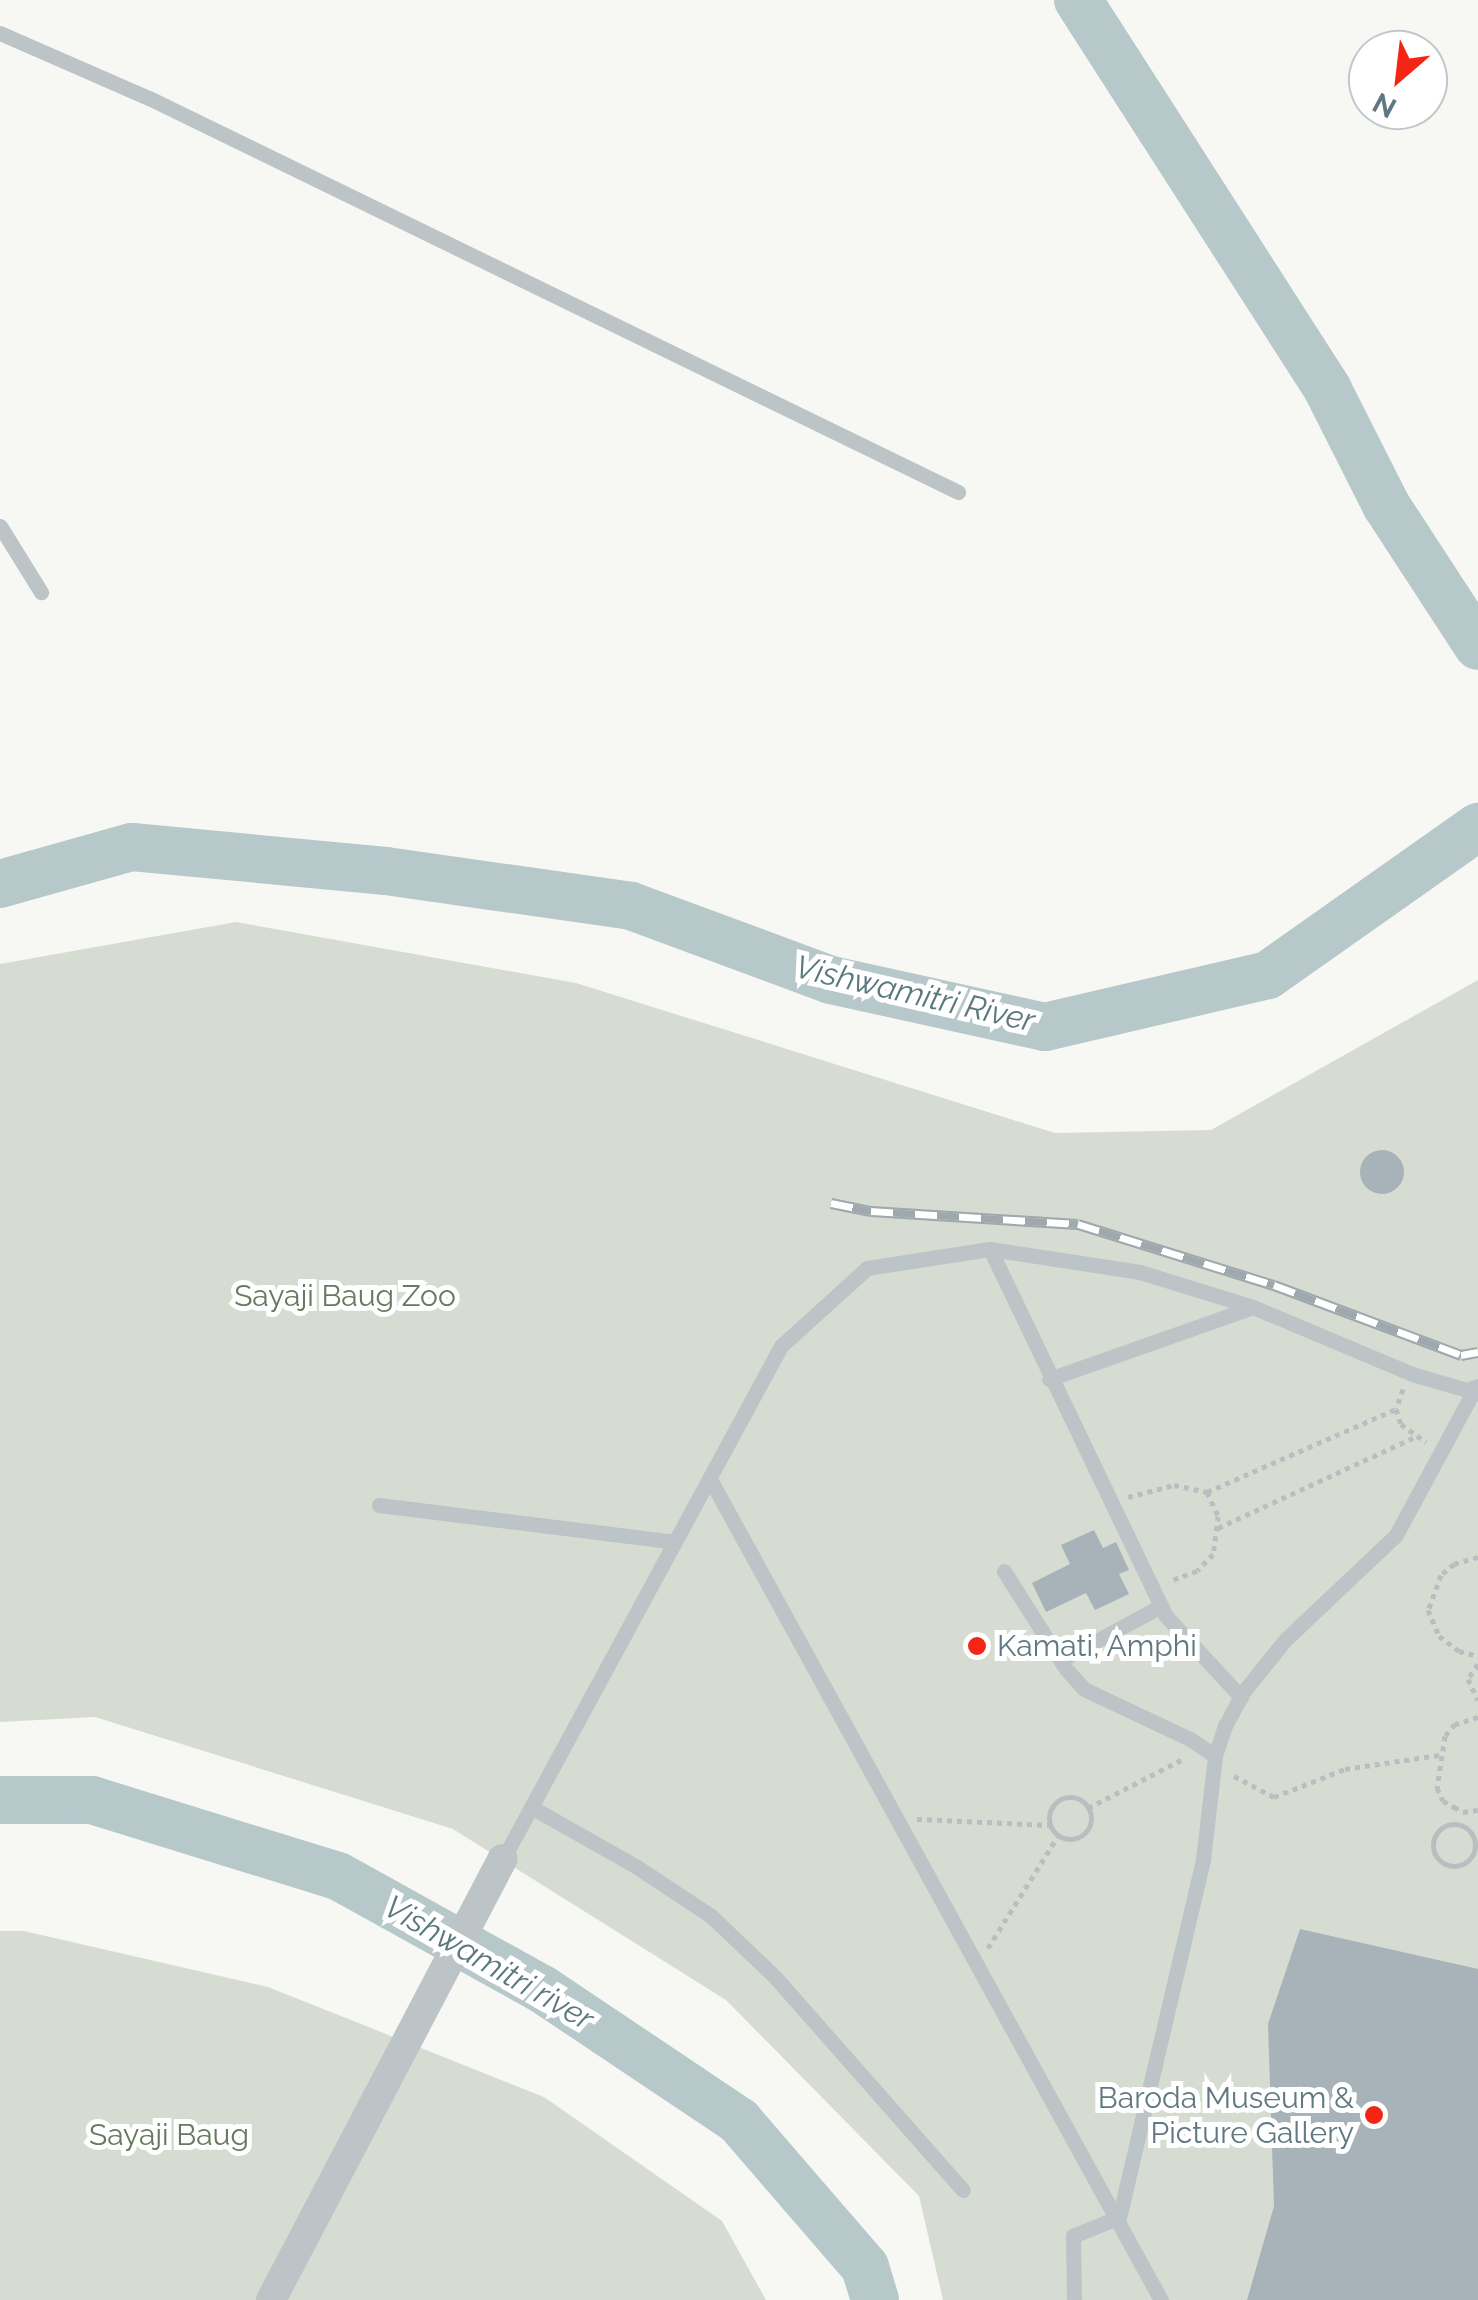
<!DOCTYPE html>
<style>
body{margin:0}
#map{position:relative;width:1478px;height:2300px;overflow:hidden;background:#f7f7f3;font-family:Raleway,sans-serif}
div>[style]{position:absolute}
.green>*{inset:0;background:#d7dcd2}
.river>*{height:48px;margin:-24px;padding:0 24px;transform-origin:24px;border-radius:24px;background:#b7c8cb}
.building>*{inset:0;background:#a7b3b8}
.round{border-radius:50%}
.path>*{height:5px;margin-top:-2.5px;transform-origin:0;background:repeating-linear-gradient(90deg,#b9bec0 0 5px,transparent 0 10px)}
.path>.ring{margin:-2.5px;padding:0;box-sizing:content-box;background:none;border:5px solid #b9bec0;border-radius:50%}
.lane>*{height:15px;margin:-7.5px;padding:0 7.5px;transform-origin:7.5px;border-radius:7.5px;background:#bcc4c7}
.street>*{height:30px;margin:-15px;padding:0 15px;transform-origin:15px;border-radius:15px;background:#bcc4c7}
.rail>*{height:11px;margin-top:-5.5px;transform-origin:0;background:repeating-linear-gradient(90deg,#fff 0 22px,#9ea8ad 0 44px);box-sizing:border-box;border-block:2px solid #9ea8ad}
.dots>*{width:28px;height:28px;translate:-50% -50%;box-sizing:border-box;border:5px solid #fff;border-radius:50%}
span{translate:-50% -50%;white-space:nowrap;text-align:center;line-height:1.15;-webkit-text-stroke:10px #fff;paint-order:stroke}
.park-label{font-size:30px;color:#67795e}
.poi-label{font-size:30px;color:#5f7882}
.left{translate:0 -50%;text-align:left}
.right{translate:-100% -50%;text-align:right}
.water-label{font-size:32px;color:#5a787d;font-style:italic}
.north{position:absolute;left:1348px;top:30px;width:100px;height:100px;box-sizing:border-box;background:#fff;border:2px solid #bfc9cd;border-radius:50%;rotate:208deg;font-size:28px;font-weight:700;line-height:40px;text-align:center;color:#5f7882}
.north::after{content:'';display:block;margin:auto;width:35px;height:45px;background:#f52515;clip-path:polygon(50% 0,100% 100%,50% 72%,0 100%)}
</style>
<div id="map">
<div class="green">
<div style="clip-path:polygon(236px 922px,576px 983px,1055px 1133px,1211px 1130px,1478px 980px,1478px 2300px,943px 2300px,919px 2196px,726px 2000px,453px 1829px,95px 1717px,0 1722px,0 964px)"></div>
<div style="clip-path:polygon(0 1931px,24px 1931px,268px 1987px,544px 2097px,722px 2221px,766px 2300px,0 2300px)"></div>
</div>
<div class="river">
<div style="left:1078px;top:0;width:463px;rotate:57.3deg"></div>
<div style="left:1328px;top:390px;width:129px;rotate:63.2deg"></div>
<div style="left:1386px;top:505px;width:168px;rotate:56.9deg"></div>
<div style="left:0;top:884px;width:137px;rotate:-15.7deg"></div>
<div style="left:132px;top:847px;width:255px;rotate:5.4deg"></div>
<div style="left:386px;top:871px;width:247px;rotate:8.1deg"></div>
<div style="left:631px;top:906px;width:213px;rotate:20.3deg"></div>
<div style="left:831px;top:980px;width:219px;rotate:12.4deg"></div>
<div style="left:1045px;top:1027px;width:229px;rotate:-13.1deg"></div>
<div style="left:1268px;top:975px;width:257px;rotate:-35.2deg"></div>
<div style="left:0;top:1800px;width:92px"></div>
<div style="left:92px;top:1800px;width:257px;rotate:17.2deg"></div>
<div style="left:338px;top:1876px;width:233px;rotate:29deg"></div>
<div style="left:542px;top:1989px;width:237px;rotate:33.8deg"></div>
<div style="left:739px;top:2121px;width:193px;rotate:49.2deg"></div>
<div style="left:865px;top:2267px;width:34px;rotate:73deg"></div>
</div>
<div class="building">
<div class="round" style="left:1360px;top:1150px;width:44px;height:44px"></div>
<div style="clip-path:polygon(1094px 1530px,1103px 1548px,1116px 1542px,1129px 1570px,1119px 1574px,1129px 1594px,1095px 1610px,1086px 1593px,1046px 1612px,1032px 1583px,1070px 1564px,1061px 1545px)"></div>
<div style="clip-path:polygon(1300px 1929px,1478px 1969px,1478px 2300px,1247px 2300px,1274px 2206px,1268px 2024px)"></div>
</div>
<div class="path">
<div style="left:1403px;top:1389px;width:21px;rotate:109deg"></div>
<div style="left:1396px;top:1409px;width:16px;rotate:72deg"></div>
<div style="left:1401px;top:1424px;width:31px;rotate:36deg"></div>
<div style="left:1207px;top:1492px;width:206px;rotate:-23.7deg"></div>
<div style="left:1128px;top:1497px;width:48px;rotate:-14.6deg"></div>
<div style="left:1174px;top:1485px;width:34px;rotate:12deg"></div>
<div style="left:1207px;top:1492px;width:26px;rotate:65deg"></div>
<div style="left:1218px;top:1516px;width:38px;rotate:97deg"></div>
<div style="left:1213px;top:1554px;width:23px;rotate:133deg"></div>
<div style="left:1197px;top:1571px;width:30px;rotate:160deg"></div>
<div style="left:1218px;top:1528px;width:217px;rotate:-24.8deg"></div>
<div style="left:1478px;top:1557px;width:25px;rotate:164deg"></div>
<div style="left:1454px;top:1564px;width:17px;rotate:140deg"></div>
<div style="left:1441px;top:1575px;width:37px;rotate:110deg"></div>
<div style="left:1428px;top:1610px;width:28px;rotate:67deg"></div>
<div style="left:1439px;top:1636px;width:25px;rotate:37deg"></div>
<div style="left:1459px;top:1651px;width:20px;rotate:15deg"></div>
<div style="left:1478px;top:1664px;width:18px;rotate:124deg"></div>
<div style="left:1468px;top:1679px;width:23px;rotate:65deg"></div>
<div style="left:1478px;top:1717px;width:24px;rotate:163deg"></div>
<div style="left:1455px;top:1724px;width:16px;rotate:130deg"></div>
<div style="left:1445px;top:1736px;width:53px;rotate:98.7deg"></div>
<div style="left:1437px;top:1788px;width:14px;rotate:65deg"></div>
<div style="left:1443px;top:1801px;width:13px;rotate:29deg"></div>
<div style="left:1454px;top:1807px;width:10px;rotate:29deg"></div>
<div style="left:1463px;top:1812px;width:15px;rotate:-8deg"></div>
<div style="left:1234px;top:1776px;width:45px;rotate:27.7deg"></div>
<div style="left:1274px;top:1797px;width:76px;rotate:-21.5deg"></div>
<div style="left:1345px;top:1769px;width:95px;rotate:-8.5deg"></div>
<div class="ring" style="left:1049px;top:1797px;width:37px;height:37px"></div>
<div style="left:1088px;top:1808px;width:107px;rotate:-27.3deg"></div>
<div style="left:917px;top:1819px;width:132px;rotate:2.6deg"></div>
<div class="ring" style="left:1433px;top:1824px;width:37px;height:37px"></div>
<div style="left:988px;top:1948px;width:132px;rotate:-58deg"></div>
</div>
<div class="lane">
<div style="left:0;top:33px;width:163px;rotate:23.6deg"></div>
<div style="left:149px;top:98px;width:900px;rotate:25.97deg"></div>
<div style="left:0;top:526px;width:78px;rotate:58.2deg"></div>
<div style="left:990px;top:1249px;width:406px;rotate:64.4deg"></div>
<div style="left:1165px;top:1615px;width:112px;rotate:47.2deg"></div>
<div style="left:1049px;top:1379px;width:216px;rotate:-19.4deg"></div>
<div style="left:710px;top:1479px;width:937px;rotate:61.22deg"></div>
<div style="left:379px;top:1505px;width:298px;rotate:7.1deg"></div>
<div style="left:1004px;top:1571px;width:116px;rotate:57.7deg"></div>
<div style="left:1066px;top:1669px;width:27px;rotate:48deg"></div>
<div style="left:1084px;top:1689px;width:117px;rotate:25.3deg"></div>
<div style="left:1190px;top:1739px;width:30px;rotate:34deg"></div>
<div style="left:1215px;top:1756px;width:105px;rotate:96.6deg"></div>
<div style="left:1203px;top:1860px;width:367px;rotate:103.2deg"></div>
<div style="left:1119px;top:2217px;width:50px;rotate:157.6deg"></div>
<div style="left:1073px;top:2236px;width:64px;rotate:89.1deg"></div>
<div style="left:1061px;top:1660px;width:114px;rotate:-28.4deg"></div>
<div style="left:1215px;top:1756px;width:32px;rotate:-72deg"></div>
<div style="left:1225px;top:1726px;width:40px;rotate:-62deg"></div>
<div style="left:1244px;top:1691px;width:65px;rotate:-51.2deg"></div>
<div style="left:1285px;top:1640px;width:153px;rotate:-43.4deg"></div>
<div style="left:1396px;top:1535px;width:167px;rotate:-61.7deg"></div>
<div style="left:531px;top:1807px;width:122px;rotate:29.5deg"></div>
<div style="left:637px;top:1867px;width:89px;rotate:33.5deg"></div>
<div style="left:711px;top:1916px;width:88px;rotate:43.6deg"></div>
<div style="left:775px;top:1977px;width:284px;rotate:48.6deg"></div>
<div style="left:503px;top:1859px;width:583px;rotate:-61.55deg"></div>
<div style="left:781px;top:1346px;width:116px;rotate:-42.2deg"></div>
<div style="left:867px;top:1268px;width:124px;rotate:-8.8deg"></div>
<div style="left:990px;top:1249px;width:152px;rotate:8.7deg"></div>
<div style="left:1140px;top:1272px;width:118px;rotate:17.2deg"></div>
<div style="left:1253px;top:1307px;width:173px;rotate:22.8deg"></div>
<div style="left:1412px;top:1374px;width:57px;rotate:16.2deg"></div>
<div style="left:1467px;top:1390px;width:12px;rotate:-20deg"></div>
</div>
<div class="street">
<div style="left:271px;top:2300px;width:498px;rotate:-62.3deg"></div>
</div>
<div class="rail">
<div style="left:831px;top:1203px;width:41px;rotate:11.3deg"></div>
<div style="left:871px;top:1211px;width:207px;rotate:3.6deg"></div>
<div style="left:1078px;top:1224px;width:205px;rotate:17.3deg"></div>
<div style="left:1274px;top:1285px;width:200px;rotate:20.5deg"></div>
<div style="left:1461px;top:1355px;width:17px;rotate:-10deg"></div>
</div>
<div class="dots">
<div style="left:977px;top:1646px;background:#f52515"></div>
<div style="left:1374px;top:2115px;background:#f52515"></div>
</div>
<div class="park-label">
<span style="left:345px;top:1296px">Sayaji Baug Zoo</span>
<span style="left:169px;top:2135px">Sayaji Baug</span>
</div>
<div class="poi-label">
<span class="left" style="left:997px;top:1646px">Kamati, Amphi</span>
<span class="right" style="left:1354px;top:2115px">Baroda Museum &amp;<br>Picture Gallery</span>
</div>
<div class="water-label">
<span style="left:915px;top:994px;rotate:13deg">Vishwamitri River</span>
<span style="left:489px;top:1963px;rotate:30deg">Vishwamitri river</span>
</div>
<div class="north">N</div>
</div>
